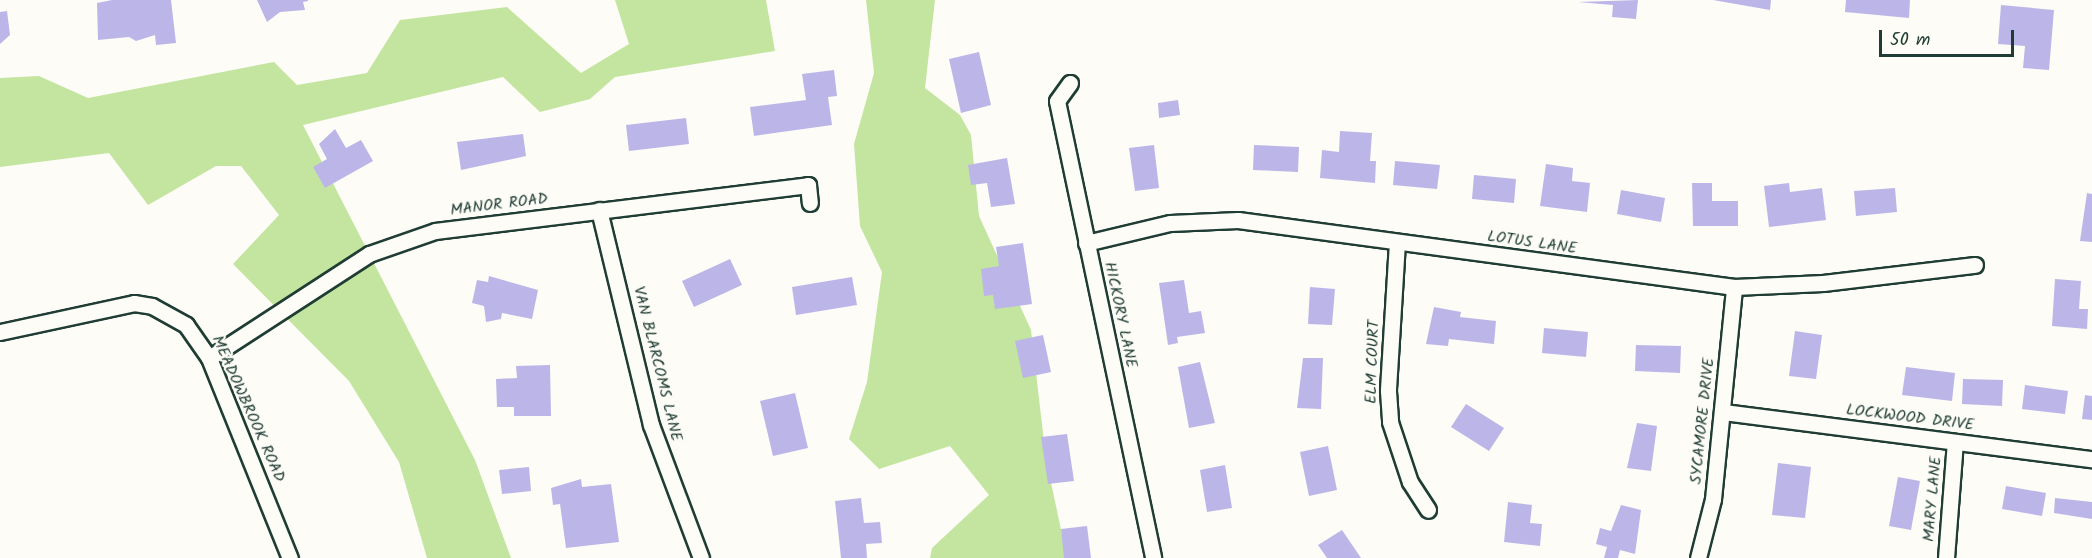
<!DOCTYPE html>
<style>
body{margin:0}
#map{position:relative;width:2092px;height:558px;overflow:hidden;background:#fdfcf7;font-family:Kalam,sans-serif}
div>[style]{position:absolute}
.green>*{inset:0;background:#c3e59f}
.building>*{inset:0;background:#bcb6e8}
.roads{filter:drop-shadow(2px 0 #1f3d34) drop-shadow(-2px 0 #1f3d34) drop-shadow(0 2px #1f3d34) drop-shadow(0 -2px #1f3d34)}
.minor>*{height:15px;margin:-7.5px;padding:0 7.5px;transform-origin:7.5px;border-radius:7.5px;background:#fdfcf7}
span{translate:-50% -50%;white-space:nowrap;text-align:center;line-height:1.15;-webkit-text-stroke:4.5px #fdfcf7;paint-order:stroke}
.street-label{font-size:16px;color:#1f3d34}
.scale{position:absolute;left:1879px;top:30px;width:135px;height:27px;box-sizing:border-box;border:3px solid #1f3d34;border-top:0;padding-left:8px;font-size:18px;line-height:21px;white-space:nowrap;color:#1f3d34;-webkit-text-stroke:4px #fdfcf7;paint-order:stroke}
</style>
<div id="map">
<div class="green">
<div style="clip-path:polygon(615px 0,766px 0,775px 51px,615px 77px,590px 99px,540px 112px,503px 77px,303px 125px,475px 460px,511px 558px,427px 558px,399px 462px,349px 381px,233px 264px,279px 215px,241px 166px,216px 166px,148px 205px,109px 153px,0 167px,0 78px,39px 76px,88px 98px,274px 62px,297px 85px,367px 73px,400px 20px,507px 7px,581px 73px,629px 44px)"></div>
<div style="clip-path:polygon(866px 0,935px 0,925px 88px,960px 115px,971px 135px,979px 216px,1031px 330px,1046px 459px,1067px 558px,930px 558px,932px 548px,989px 495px,950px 446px,879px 469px,849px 439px,867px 382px,882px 272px,860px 226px,854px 144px,874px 73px)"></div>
</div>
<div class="building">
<div style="clip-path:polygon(112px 0,171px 0,176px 43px,156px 45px,155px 35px,136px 41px,129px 37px,98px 40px,97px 3px)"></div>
<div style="clip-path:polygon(257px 0,308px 0,308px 1px,303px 2px,305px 10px,280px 12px,267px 22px)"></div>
<div style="clip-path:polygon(1638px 0,1636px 19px,1612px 17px,1613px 5px,1578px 2px)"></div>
<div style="clip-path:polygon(1713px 0,1771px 0,1770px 10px)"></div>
<div style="clip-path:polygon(1846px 0,1910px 0,1909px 18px,1845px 12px)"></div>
<div style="clip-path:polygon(2001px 5px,2054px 10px,2049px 70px,2023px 68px,2025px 46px,1998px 44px)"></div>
<div style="clip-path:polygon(7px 11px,10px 35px,0 44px,0 12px)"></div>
<div style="clip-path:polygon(979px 52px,991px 105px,961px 113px,949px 59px)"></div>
<div style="clip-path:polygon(834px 70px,837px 96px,828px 97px,832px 125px,754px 136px,750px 107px,806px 100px,802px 74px)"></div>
<div style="clip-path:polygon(1178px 100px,1180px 115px,1159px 118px,1158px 103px)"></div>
<div style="clip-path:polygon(686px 118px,689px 144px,629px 151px,626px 125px)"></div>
<div style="clip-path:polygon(335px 129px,346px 148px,361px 140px,373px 161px,325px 188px,313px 167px,327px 159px,319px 144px)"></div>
<div style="clip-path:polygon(1340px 131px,1372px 133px,1370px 161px,1376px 161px,1375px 183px,1320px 178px,1322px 150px,1339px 152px)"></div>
<div style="clip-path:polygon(523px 134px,526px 156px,461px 170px,457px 142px)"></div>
<div style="clip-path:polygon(1154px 145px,1159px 188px,1135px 191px,1129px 148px)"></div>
<div style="clip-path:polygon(1254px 145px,1299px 147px,1298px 172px,1253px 170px)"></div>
<div style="clip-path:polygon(1007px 158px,1015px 204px,991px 207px,987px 183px,971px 185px,968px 165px)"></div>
<div style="clip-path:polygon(1395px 161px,1440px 165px,1437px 189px,1393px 185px)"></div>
<div style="clip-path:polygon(1546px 164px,1573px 168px,1572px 181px,1590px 183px,1587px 212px,1540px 206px)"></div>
<div style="clip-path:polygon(1474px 175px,1516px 179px,1514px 203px,1472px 199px)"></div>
<div style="clip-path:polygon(1692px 183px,1712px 183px,1712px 201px,1738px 201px,1738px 226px,1693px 226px)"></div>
<div style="clip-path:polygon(1789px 183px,1790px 192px,1822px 188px,1826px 220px,1769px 227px,1764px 186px)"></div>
<div style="clip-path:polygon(1895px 188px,1897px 212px,1856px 216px,1854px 191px)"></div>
<div style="clip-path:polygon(1621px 190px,1665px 198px,1661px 222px,1617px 214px)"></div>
<div style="clip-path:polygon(2087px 193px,2092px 194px,2092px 242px,2080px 241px)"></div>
<div style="clip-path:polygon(1023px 243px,1032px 304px,995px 309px,993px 295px,984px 296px,981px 269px,999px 266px,996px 247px)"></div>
<div style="clip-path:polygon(730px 259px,742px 285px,694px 307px,682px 281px)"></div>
<div style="clip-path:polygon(489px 276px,538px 290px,532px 319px,502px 313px,501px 319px,486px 322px,484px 306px,472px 303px,477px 280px,488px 282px)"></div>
<div style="clip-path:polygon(852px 277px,857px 305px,796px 315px,792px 287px)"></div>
<div style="clip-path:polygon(2055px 279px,2081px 281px,2079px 309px,2088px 309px,2087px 329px,2052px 326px)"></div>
<div style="clip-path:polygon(1184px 280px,1189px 313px,1201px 311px,1205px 333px,1177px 337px,1178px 343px,1168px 345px,1159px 283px)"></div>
<div style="clip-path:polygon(1310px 287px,1335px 289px,1332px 325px,1308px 324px)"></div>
<div style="clip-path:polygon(1434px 307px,1461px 312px,1460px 317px,1496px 321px,1494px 344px,1449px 339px,1448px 346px,1426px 344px)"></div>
<div style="clip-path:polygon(1544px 328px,1588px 332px,1586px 357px,1542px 353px)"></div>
<div style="clip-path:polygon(1795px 331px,1822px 335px,1816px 379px,1789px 376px)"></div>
<div style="clip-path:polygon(1043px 335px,1051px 372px,1023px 378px,1015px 341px)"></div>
<div style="clip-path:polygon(1636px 345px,1681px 346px,1680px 373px,1635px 371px)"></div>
<div style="clip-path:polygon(1303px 358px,1323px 358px,1321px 409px,1297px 408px)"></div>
<div style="clip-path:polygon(1200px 362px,1215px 423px,1189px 428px,1178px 367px)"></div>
<div style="clip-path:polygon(550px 365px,551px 416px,514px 416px,514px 407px,497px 407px,496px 379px,517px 378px,516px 366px)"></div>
<div style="clip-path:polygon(1906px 367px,1955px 373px,1952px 401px,1902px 395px)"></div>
<div style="clip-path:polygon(1963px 379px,2003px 380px,2002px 406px,1962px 404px)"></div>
<div style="clip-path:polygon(2025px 385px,2068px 391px,2065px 414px,2022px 409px)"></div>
<div style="clip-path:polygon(795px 393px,808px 448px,773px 456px,760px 401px)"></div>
<div style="clip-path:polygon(2085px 395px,2092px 396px,2092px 420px,2082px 419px)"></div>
<div style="clip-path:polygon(1466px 404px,1504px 428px,1489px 451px,1451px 427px)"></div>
<div style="clip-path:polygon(1637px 423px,1657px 426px,1651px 471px,1627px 468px)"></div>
<div style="clip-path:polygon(1067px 434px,1074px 481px,1048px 484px,1041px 437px)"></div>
<div style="clip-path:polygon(1328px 446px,1337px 490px,1309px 496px,1300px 452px)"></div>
<div style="clip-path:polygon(1778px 463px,1811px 467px,1805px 518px,1772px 515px)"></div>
<div style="clip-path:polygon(1225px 465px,1232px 508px,1207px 512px,1200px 470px)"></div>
<div style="clip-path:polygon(529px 467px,531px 491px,502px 494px,499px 470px)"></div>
<div style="clip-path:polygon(1898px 477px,1920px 481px,1911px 530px,1889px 526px)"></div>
<div style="clip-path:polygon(581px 479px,582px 487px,611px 484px,619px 542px,566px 548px,560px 504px,553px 505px,551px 488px)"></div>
<div style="clip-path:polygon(2006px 486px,2046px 493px,2042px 516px,2002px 509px)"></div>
<div style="clip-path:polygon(861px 498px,864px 523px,880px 522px,882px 543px,866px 544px,867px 558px,841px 558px,835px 501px)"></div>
<div style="clip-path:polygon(2055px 498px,2092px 502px,2092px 519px,2054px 513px)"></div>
<div style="clip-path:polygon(1508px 502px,1532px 505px,1530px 523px,1542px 524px,1540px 546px,1504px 542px)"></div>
<div style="clip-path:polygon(1621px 505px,1641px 510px,1635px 554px,1620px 550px,1618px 558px,1604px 558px,1607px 547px,1596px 544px,1600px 528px,1611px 531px)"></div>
<div style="clip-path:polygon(1087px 526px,1091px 558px,1064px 558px,1061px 529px)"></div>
<div style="clip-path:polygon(1342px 530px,1361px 558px,1327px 558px,1318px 545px)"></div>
</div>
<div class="roads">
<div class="minor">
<div style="left:1070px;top:83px;width:22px;rotate:126deg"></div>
<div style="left:1057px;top:101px;width:467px;rotate:78.1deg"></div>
<div style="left:599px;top:210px;width:221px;rotate:76.4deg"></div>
<div style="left:651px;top:425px;width:142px;rotate:69.4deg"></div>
<div style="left:1397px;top:242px;width:149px;rotate:93.5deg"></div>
<div style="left:1388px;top:391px;width:31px;rotate:86deg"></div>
<div style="left:1390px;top:422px;width:63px;rotate:71.6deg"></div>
<div style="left:1410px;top:482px;width:33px;rotate:57deg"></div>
<div style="left:1086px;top:243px;width:86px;rotate:-13.4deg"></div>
<div style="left:1170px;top:223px;width:68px;rotate:-2.5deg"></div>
<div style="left:1238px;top:220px;width:501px;rotate:7.69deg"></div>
<div style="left:1734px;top:287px;width:89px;rotate:-2.6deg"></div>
<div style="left:1823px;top:283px;width:153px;rotate:-6.8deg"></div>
<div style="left:0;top:332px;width:137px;rotate:-12.2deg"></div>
<div style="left:134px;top:303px;width:18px;rotate:9deg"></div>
<div style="left:152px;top:306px;width:39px;rotate:29deg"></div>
<div style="left:186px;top:325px;width:40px;rotate:55.1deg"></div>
<div style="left:209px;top:358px;width:216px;rotate:68deg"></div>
<div style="left:209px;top:358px;width:191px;rotate:-33deg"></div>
<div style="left:369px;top:254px;width:70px;rotate:-19.2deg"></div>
<div style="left:435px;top:231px;width:376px;rotate:-7deg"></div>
<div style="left:808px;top:185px;width:18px;rotate:84deg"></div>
<div style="left:1723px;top:412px;width:372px;rotate:7.3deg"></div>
<div style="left:1698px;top:558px;width:61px;rotate:-75.7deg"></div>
<div style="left:1713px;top:499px;width:213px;rotate:-84.3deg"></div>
<div style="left:1946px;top:558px;width:116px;rotate:-85.6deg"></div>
</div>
</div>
<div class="street-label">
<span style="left:499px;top:205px;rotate:-7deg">MANOR ROAD</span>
<span style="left:1532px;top:243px;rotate:8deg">LOTUS LANE</span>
<span style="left:1120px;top:315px;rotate:78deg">HICKORY LANE</span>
<span style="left:1373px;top:362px;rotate:-88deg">ELM COURT</span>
<span style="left:657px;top:364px;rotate:76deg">VAN BLARCOMS LANE</span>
<span style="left:248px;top:409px;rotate:66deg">MEADOWBROOK ROAD</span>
<span style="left:1910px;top:418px;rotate:7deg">LOCKWOOD DRIVE</span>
<span style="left:1703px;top:421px;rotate:-84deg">SYCAMORE DRIVE</span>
<span style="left:1933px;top:499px;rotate:-85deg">MARY LANE</span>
</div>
<div class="scale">50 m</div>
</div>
